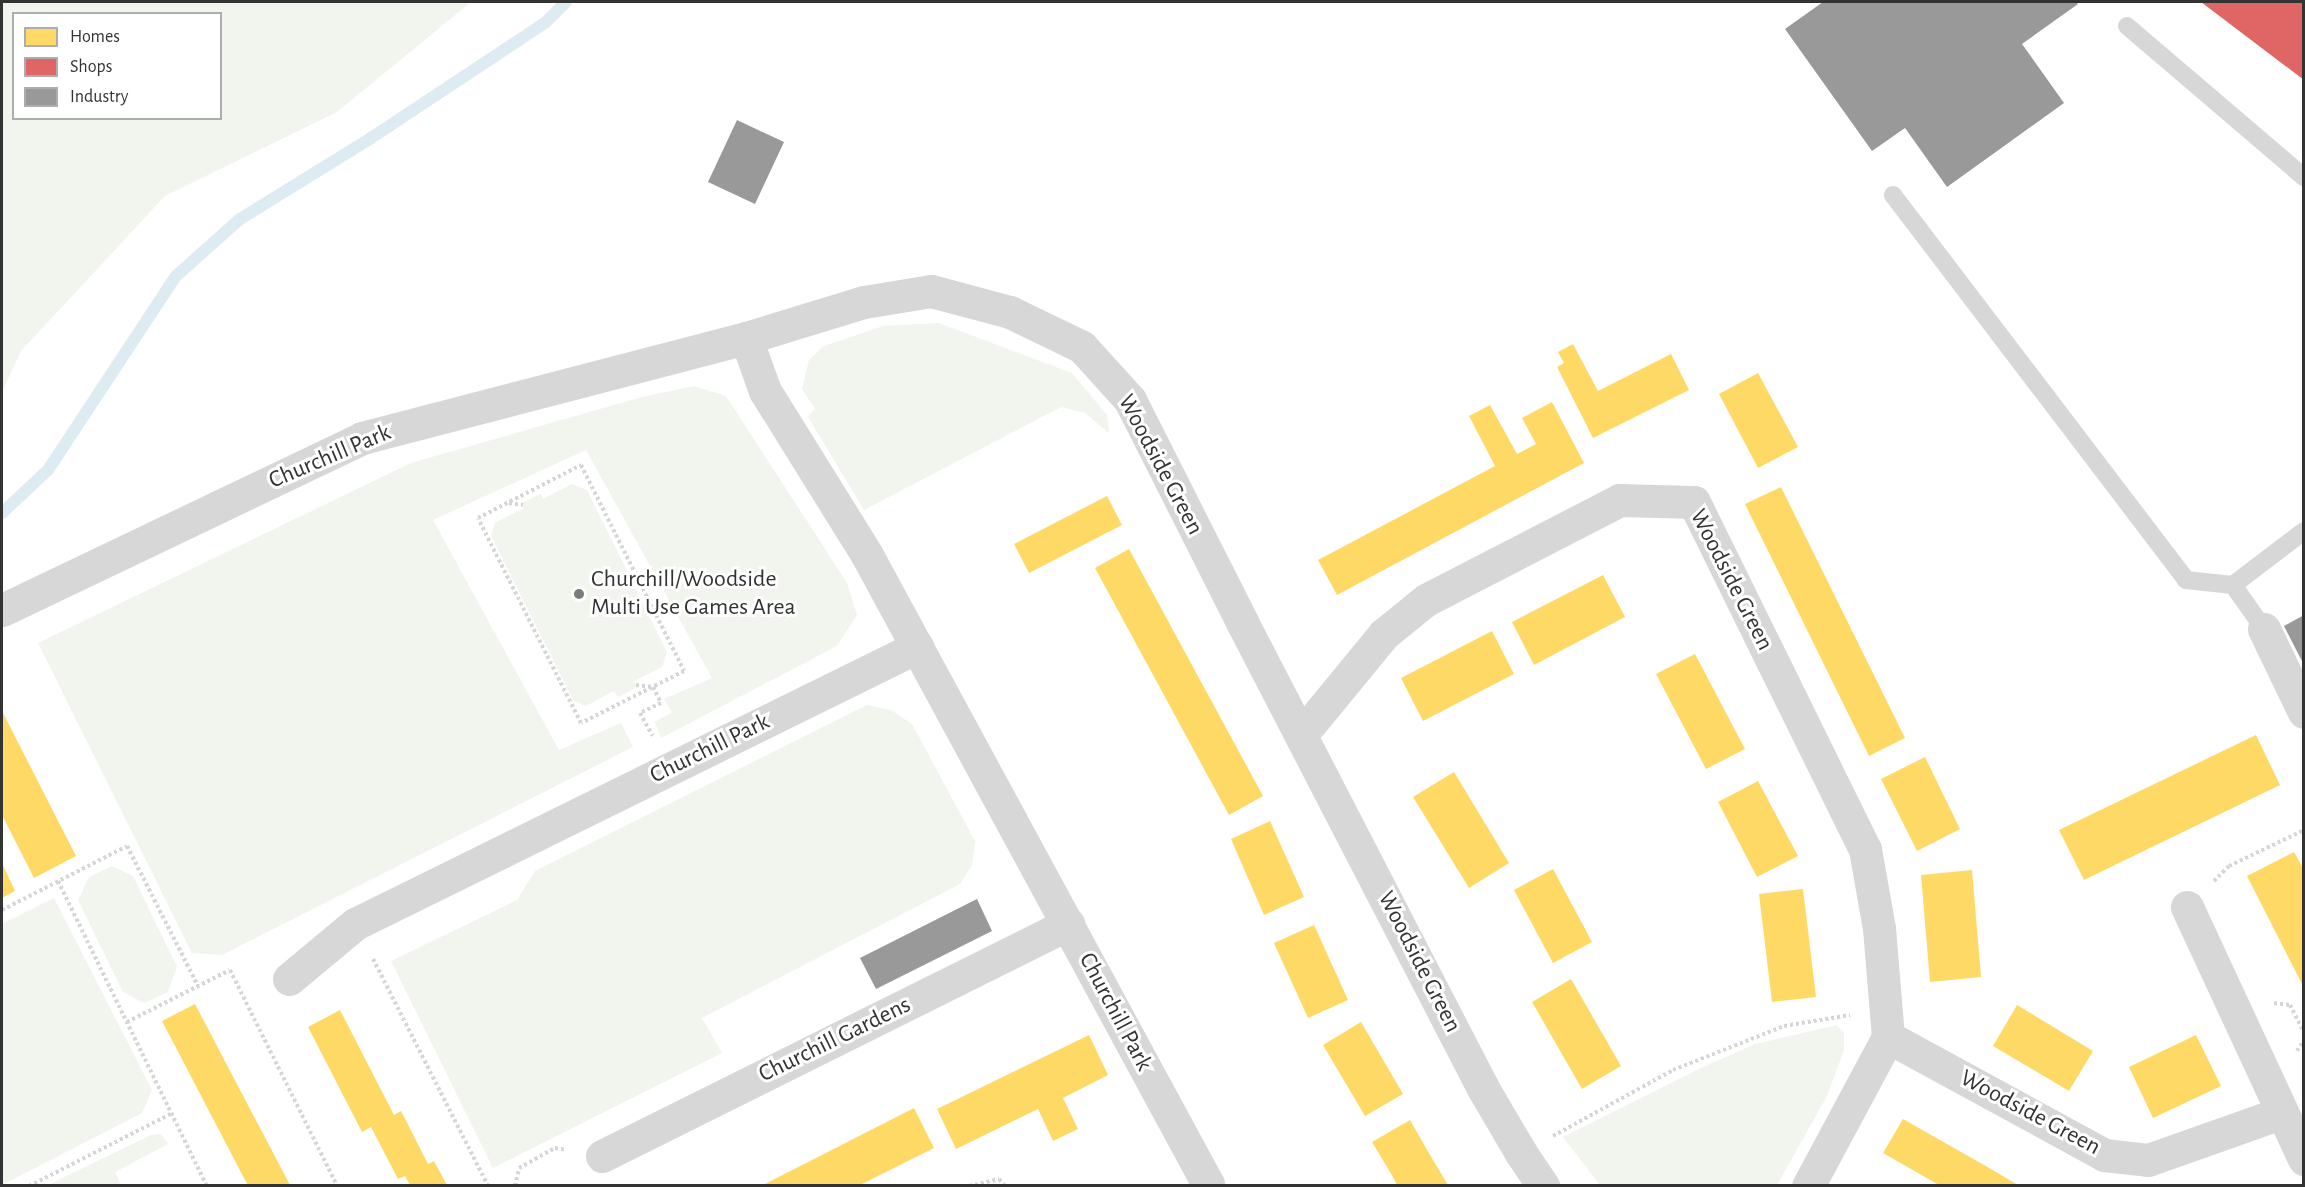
<!DOCTYPE html>
<style>
body{margin:0}
#map{position:relative;width:2305px;height:1187px;overflow:hidden;background:#fff;font-family:"Alegreya Sans",sans-serif}
div>[style]{position:absolute}
.green>*{inset:0;background:#f1f5ed}
.homes>*{inset:0;background:#ffd966}
.shops>*{inset:0;background:#e06666}
.industry>*{inset:0;background:#999}
.stream>*{height:12px;margin:-6px;padding:0 6px;transform-origin:6px;border-radius:6px;background:#ddebf3}
.path>*{height:4px;margin-top:-2px;transform-origin:0;background:repeating-linear-gradient(90deg,#d6d6d6 0 3px,transparent 0 6px)}
.service>*{height:18px;margin:-9px;padding:0 9px;transform-origin:9px;border-radius:9px;background:#d7d7d7}
.minor>*{height:33px;margin:-16.5px;padding:0 16.5px;transform-origin:16.5px;border-radius:16.5px;background:#d7d7d7}
.dots>*{width:16px;height:16px;translate:-50% -50%;box-sizing:border-box;border:3px solid #fff;border-radius:50%}
span{translate:-50% -50%;white-space:nowrap;text-align:center;line-height:1.15;-webkit-text-stroke:6px #fff;paint-order:stroke}
.street-label{font-size:24px;color:#333}
.poi-label{font-size:24px;color:#333}
.left{translate:0 -50%;text-align:left}
.frame{position:absolute;inset:0;border:3px solid #333;pointer-events:none}
.legend{position:absolute;left:12px;top:12px;width:210px;height:108px;box-sizing:border-box;background:#fff;border:2px solid #adadad;margin:0;padding:8px 10px;list-style:none;font-size:18px;color:#333}
.legend li{display:flex;align-items:center;gap:12px;height:30px}
.legend b{width:30px;border:2px solid #adadad}
</style>
<div id="map">
<div class="green">
<div style="clip-path:polygon(evenodd,2px 2px,471px 2px,337px 112px,165px 196px,21px 351px,2px 392px,2px 2px,14px 14px,220px 14px,220px 118px,14px 118px,14px 14px)"></div>
<div style="clip-path:polygon(939px 323px,1072px 373px,1107px 415px,1109px 433px,1085px 413px,1061px 407px,864px 510px,808px 417px,815px 409px,802px 389px,809px 360px,824px 346px,883px 326px)"></div>
<div style="clip-path:polygon(694px 386px,726px 396px,847px 583px,857px 615px,837px 646px,661px 738px,655px 722px,672px 712px,664px 699px,712px 678px,586px 450px,433px 520px,559px 750px,621px 723px,633px 747px,222px 955px,192px 953px,38px 643px,411px 463px,642px 397px)"></div>
<div style="clip-path:polygon(572px 484px,587px 490px,667px 652px,662px 667px,634px 681px,637px 687px,618px 697px,614px 691px,586px 706px,573px 700px,491px 536px,495px 523px,524px 508px,522px 503px,541px 494px,543px 499px)"></div>
<div style="clip-path:polygon(867px 705px,891px 710px,912px 724px,975px 841px,972px 865px,960px 884px,702px 1018px,722px 1053px,493px 1168px,391px 961px,517px 900px,535px 871px)"></div>
<div style="clip-path:polygon(112px 866px,133px 876px,177px 967px,168px 992px,144px 1003px,123px 992px,78px 900px,89px 877px)"></div>
<div style="clip-path:polygon(54px 898px,152px 1090px,142px 1113px,2px 1185px,2px 924px)"></div>
<div style="clip-path:polygon(1837px 1025px,1844px 1033px,1844px 1050px,1827px 1096px,1777px 1185px,1600px 1185px,1563px 1137px,1701px 1068px,1755px 1044px)"></div>
<div style="clip-path:polygon(161px 1134px,168px 1144px,115px 1172px,121px 1185px,48px 1185px,151px 1135px)"></div>
</div>
<div class="homes">
<div style="clip-path:polygon(1573px 344px,1598px 391px,1671px 354px,1689px 390px,1593px 438px,1557px 367px,1564px 363px,1558px 352px)"></div>
<div style="clip-path:polygon(1758px 373px,1798px 447px,1758px 468px,1719px 394px)"></div>
<div style="clip-path:polygon(1552px 402px,1584px 463px,1337px 595px,1318px 560px,1495px 466px,1469px 416px,1490px 405px,1517px 454px,1536px 444px,1522px 418px)"></div>
<div style="clip-path:polygon(1781px 487px,1905px 738px,1869px 756px,1745px 504px)"></div>
<div style="clip-path:polygon(1107px 496px,1122px 525px,1029px 573px,1014px 544px)"></div>
<div style="clip-path:polygon(1129px 549px,1263px 796px,1229px 815px,1095px 568px)"></div>
<div style="clip-path:polygon(1603px 575px,1625px 617px,1534px 665px,1512px 622px)"></div>
<div style="clip-path:polygon(1492px 631px,1514px 674px,1423px 721px,1401px 678px)"></div>
<div style="clip-path:polygon(1695px 654px,1745px 749px,1706px 769px,1656px 674px)"></div>
<div style="clip-path:polygon(2px 711px,76px 856px,34px 878px,2px 815px)"></div>
<div style="clip-path:polygon(2256px 735px,2280px 785px,2084px 880px,2059px 830px)"></div>
<div style="clip-path:polygon(1925px 757px,1960px 829px,1917px 851px,1881px 779px)"></div>
<div style="clip-path:polygon(1454px 772px,1509px 863px,1469px 888px,1413px 797px)"></div>
<div style="clip-path:polygon(1758px 781px,1798px 856px,1757px 877px,1718px 802px)"></div>
<div style="clip-path:polygon(1270px 821px,1304px 897px,1264px 915px,1231px 839px)"></div>
<div style="clip-path:polygon(2294px 852px,2304px 870px,2304px 988px,2247px 876px)"></div>
<div style="clip-path:polygon(2px 863px,15px 891px,2px 898px)"></div>
<div style="clip-path:polygon(1553px 869px,1592px 942px,1553px 963px,1514px 890px)"></div>
<div style="clip-path:polygon(1972px 870px,1981px 977px,1930px 982px,1921px 875px)"></div>
<div style="clip-path:polygon(1803px 889px,1816px 997px,1772px 1002px,1759px 894px)"></div>
<div style="clip-path:polygon(1314px 925px,1348px 1000px,1308px 1018px,1274px 943px)"></div>
<div style="clip-path:polygon(1571px 979px,1621px 1066px,1582px 1089px,1532px 1002px)"></div>
<div style="clip-path:polygon(195px 1004px,250px 1109px,290px 1185px,248px 1185px,245px 1180px,162px 1021px)"></div>
<div style="clip-path:polygon(2017px 1005px,2093px 1051px,2069px 1091px,1993px 1046px)"></div>
<div style="clip-path:polygon(340px 1010px,394px 1115px,401px 1111px,428px 1164px,434px 1161px,447px 1185px,410px 1185px,405px 1176px,398px 1179px,371px 1127px,362px 1132px,308px 1027px)"></div>
<div style="clip-path:polygon(1361px 1022px,1403px 1094px,1365px 1116px,1323px 1045px)"></div>
<div style="clip-path:polygon(1089px 1035px,1108px 1075px,1063px 1098px,1078px 1129px,1053px 1141px,1038px 1109px,956px 1149px,937px 1109px)"></div>
<div style="clip-path:polygon(2196px 1035px,2221px 1086px,2153px 1118px,2129px 1067px)"></div>
<div style="clip-path:polygon(914px 1108px,934px 1148px,860px 1185px,763px 1185px)"></div>
<div style="clip-path:polygon(1903px 1119px,1984px 1165px,2018px 1185px,1939px 1185px,1883px 1153px)"></div>
<div style="clip-path:polygon(1410px 1120px,1430px 1155px,1448px 1185px,1397px 1185px,1393px 1177px,1372px 1142px)"></div>
</div>
<div class="shops">
<div style="clip-path:polygon(2201px 2px,2304px 2px,2304px 80px)"></div>
</div>
<div class="industry">
<div style="clip-path:polygon(1823px 2px,2076px 2px,2078px 4px,2022px 44px,2064px 103px,1947px 187px,1905px 128px,1872px 151px,1785px 29px)"></div>
<div style="clip-path:polygon(737px 120px,784px 142px,755px 204px,708px 182px)"></div>
<div style="clip-path:polygon(2304px 615px,2304px 665px,2284px 626px)"></div>
<div style="clip-path:polygon(977px 899px,992px 931px,876px 989px,860px 958px)"></div>
</div>
<div class="stream">
<div style="left:2px;top:513px;width:63px;rotate:-43.1deg"></div>
<div style="left:48px;top:470px;width:232px;rotate:-56.6deg"></div>
<div style="left:176px;top:276px;width:86px;rotate:-41.7deg"></div>
<div style="left:240px;top:219px;width:154px;rotate:-31.7deg"></div>
<div style="left:371px;top:138px;width:210px;rotate:-33.5deg"></div>
<div style="left:546px;top:22px;width:28px;rotate:-45deg"></div>
</div>
<div class="path">
<div style="left:581px;top:465px;width:230px;rotate:63.4deg"></div>
<div style="left:684px;top:671px;width:115px;rotate:153.2deg"></div>
<div style="left:581px;top:723px;width:229px;rotate:-116.7deg"></div>
<div style="left:478px;top:518px;width:116px;rotate:-27.2deg"></div>
<div style="left:509px;top:503px;width:14px;rotate:8deg"></div>
<div style="left:636px;top:685px;width:17px;rotate:7deg"></div>
<div style="left:653px;top:687px;width:18px;rotate:63deg"></div>
<div style="left:661px;top:703px;width:23px;rotate:155deg"></div>
<div style="left:640px;top:713px;width:26px;rotate:61deg"></div>
<div style="left:58px;top:881px;width:339px;rotate:64deg"></div>
<div style="left:2214px;top:881px;width:21px;rotate:-45deg"></div>
<div style="left:2229px;top:866px;width:83px;rotate:-25.6deg"></div>
<div style="left:2px;top:910px;width:140px;rotate:-27.1deg"></div>
<div style="left:127px;top:846px;width:157px;rotate:63.1deg"></div>
<div style="left:373px;top:959px;width:254px;rotate:63.1deg"></div>
<div style="left:2274px;top:1003px;width:16px;rotate:7deg"></div>
<div style="left:2290px;top:1005px;width:31px;rotate:63deg"></div>
<div style="left:127px;top:1022px;width:115px;rotate:-26.8deg"></div>
<div style="left:230px;top:970px;width:241px;rotate:63.6deg"></div>
<div style="left:2297px;top:1051px;width:13px;rotate:-58deg"></div>
<div style="left:1553px;top:1136px;width:137px;rotate:-28.8deg"></div>
<div style="left:1673px;top:1070px;width:119px;rotate:-21.6deg"></div>
<div style="left:1784px;top:1026px;width:67px;rotate:-9.5deg"></div>
<div style="left:29px;top:1186px;width:161px;rotate:-27deg"></div>
<div style="left:515px;top:1186px;width:18px;rotate:-77deg"></div>
<div style="left:519px;top:1168px;width:41px;rotate:-29.1deg"></div>
<div style="left:555px;top:1148px;width:12px;rotate:9deg"></div>
<div style="left:969px;top:1186px;width:31px;rotate:-13deg"></div>
<div style="left:999px;top:1179px;width:9px;rotate:49deg"></div>
</div>
<div class="service">
<div style="left:2127px;top:26px;width:233px;rotate:40.5deg"></div>
<div style="left:1893px;top:195px;width:484px;rotate:52.7deg"></div>
<div style="left:2186px;top:580px;width:47px;rotate:6.1deg"></div>
<div style="left:2233px;top:585px;width:89px;rotate:-37.3deg"></div>
<div style="left:2233px;top:585px;width:54px;rotate:54.8deg"></div>
</div>
<div class="minor">
<div style="left:746px;top:338px;width:56px;rotate:70.3deg"></div>
<div style="left:765px;top:391px;width:193px;rotate:58.1deg"></div>
<div style="left:867px;top:555px;width:715px;rotate:61.54deg"></div>
<div style="left:1208px;top:1184px;width:4px;rotate:153deg"></div>
<div style="left:2px;top:610px;width:399px;rotate:-25.5deg"></div>
<div style="left:362px;top:438px;width:397px;rotate:-14.6deg"></div>
<div style="left:746px;top:338px;width:123px;rotate:-17deg"></div>
<div style="left:864px;top:302px;width:68px;rotate:-9.3deg"></div>
<div style="left:931px;top:291px;width:82px;rotate:14.9deg"></div>
<div style="left:1010px;top:312px;width:80px;rotate:25.9deg"></div>
<div style="left:1082px;top:347px;width:72px;rotate:47.8deg"></div>
<div style="left:1130px;top:400px;width:249px;rotate:63.2deg"></div>
<div style="left:1242px;top:622px;width:527px;rotate:62.66deg"></div>
<div style="left:1484px;top:1090px;width:73px;rotate:59.6deg"></div>
<div style="left:1521px;top:1153px;width:40px;rotate:56deg"></div>
<div style="left:2264px;top:629px;width:92px;rotate:64.3deg"></div>
<div style="left:1301px;top:735px;width:131px;rotate:-50.6deg"></div>
<div style="left:1384px;top:634px;width:54px;rotate:-39deg"></div>
<div style="left:1426px;top:600px;width:218px;rotate:-27.3deg"></div>
<div style="left:1620px;top:500px;width:74px;rotate:1.5deg"></div>
<div style="left:1694px;top:502px;width:387px;rotate:63.8deg"></div>
<div style="left:1865px;top:849px;width:80px;rotate:80deg"></div>
<div style="left:1879px;top:928px;width:109px;rotate:85.3deg"></div>
<div style="left:1888px;top:1037px;width:169px;rotate:118.2deg"></div>
<div style="left:2187px;top:907px;width:278px;rotate:65.1deg"></div>
<div style="left:289px;top:979px;width:86px;rotate:-39.8deg"></div>
<div style="left:355px;top:924px;width:627px;rotate:-26.24deg"></div>
<div style="left:1888px;top:1037px;width:246px;rotate:28.6deg"></div>
<div style="left:2104px;top:1155px;width:44px;rotate:6.5deg"></div>
<div style="left:2148px;top:1160px;width:141px;rotate:-19.5deg"></div>
<div style="left:602px;top:1156px;width:521px;rotate:-26.47deg"></div>
</div>
<div class="dots">
<div style="left:579px;top:594px;background:#7a7a7a"></div>
</div>
<div class="street-label">
<span style="left:330px;top:457px;rotate:-23deg">Churchill Park</span>
<span style="left:1160px;top:465px;rotate:62deg">Woodside Green</span>
<span style="left:1731px;top:580px;rotate:63deg">Woodside Green</span>
<span style="left:710px;top:749px;rotate:-26deg">Churchill Park</span>
<span style="left:1419px;top:962px;rotate:63deg">Woodside Green</span>
<span style="left:1115px;top:1012px;rotate:62deg">Churchill Park</span>
<span style="left:835px;top:1040px;rotate:-26deg">Churchill Gardens</span>
<span style="left:2030px;top:1113px;rotate:28deg">Woodside Green</span>
</div>
<div class="poi-label">
<span class="left" style="left:591px;top:594px">Churchill/Woodside<br>Multi Use Games Area</span>
</div>
<div class="frame"></div>
<ul class="legend">
<li><b style="height:16px;background:#ffd966"></b>Homes</li>
<li><b style="height:16px;background:#e06666"></b>Shops</li>
<li><b style="height:16px;background:#999"></b>Industry</li>
</ul>
</div>
